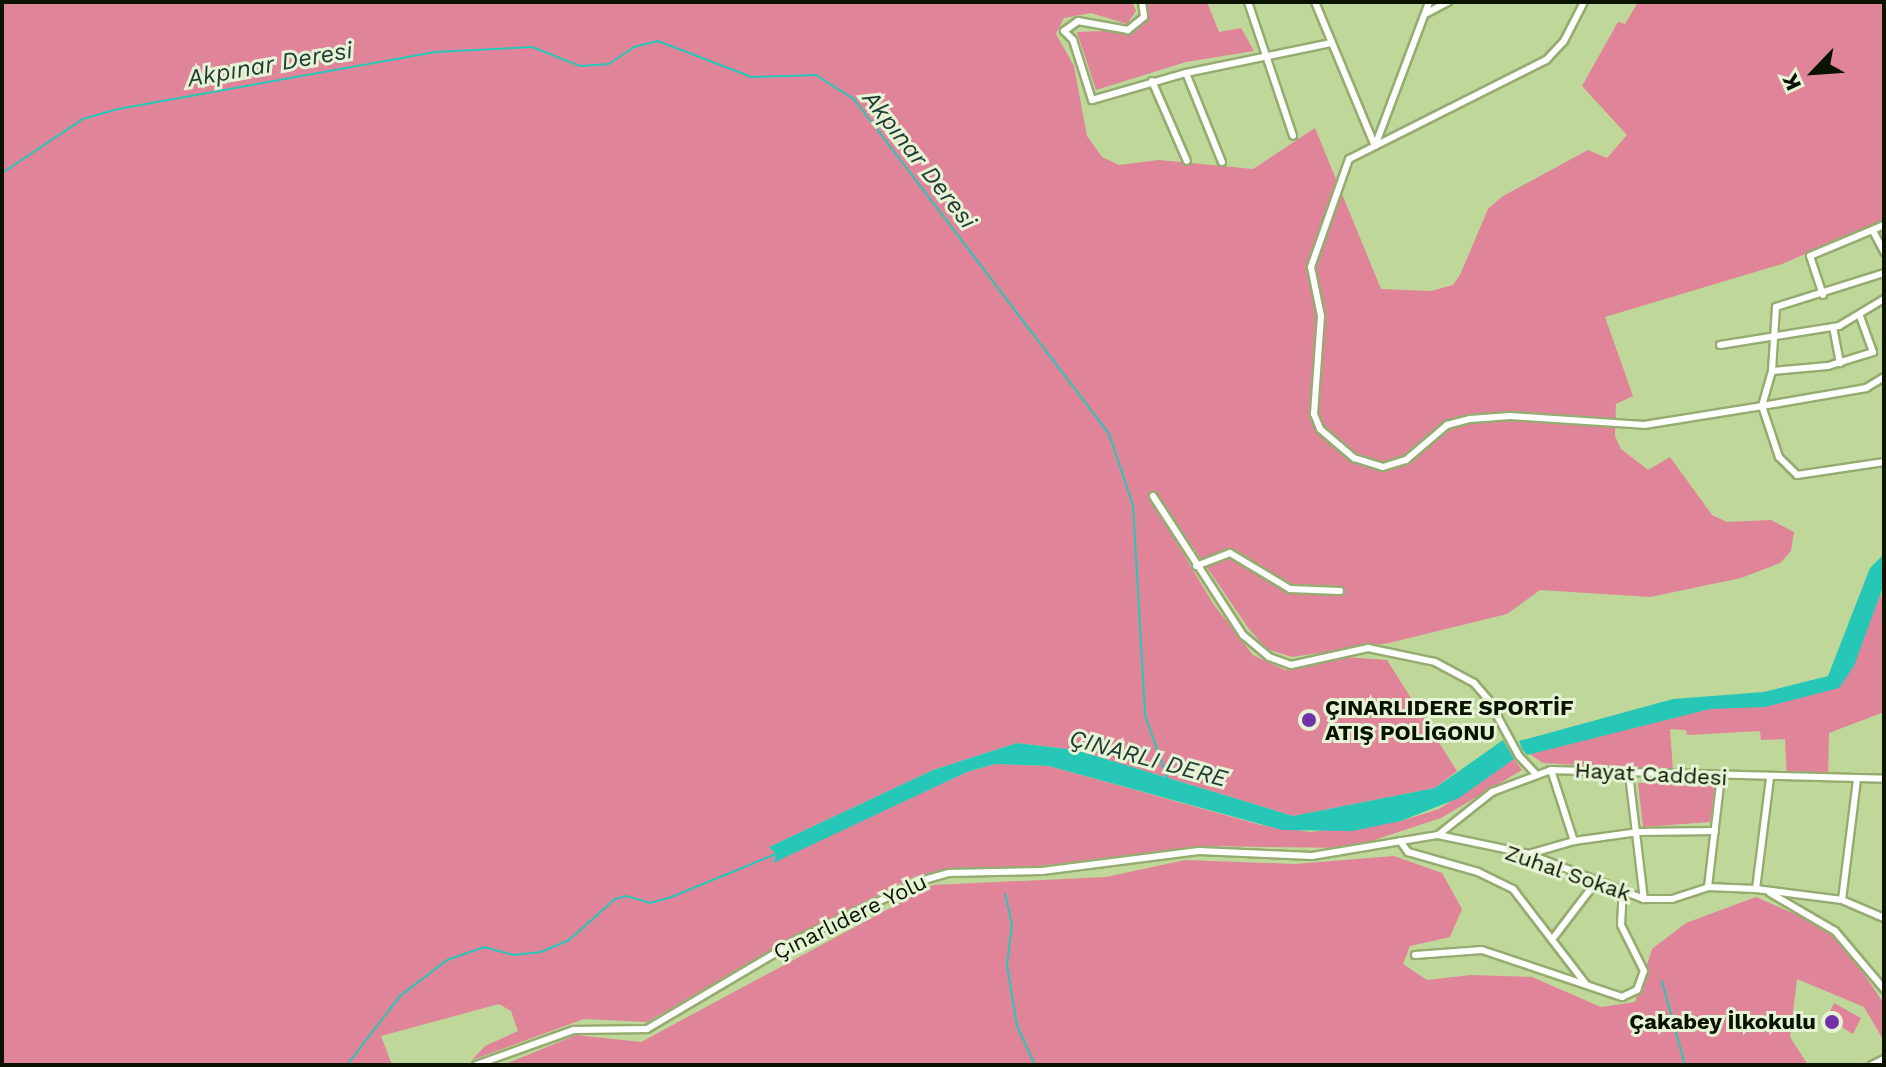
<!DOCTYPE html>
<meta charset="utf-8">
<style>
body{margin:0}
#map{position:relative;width:1886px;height:1067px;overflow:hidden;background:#bfd799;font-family:"Work Sans",sans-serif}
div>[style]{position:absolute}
.green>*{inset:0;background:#e0849a}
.water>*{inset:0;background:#27c7b8}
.stream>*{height:2px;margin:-1px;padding:0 1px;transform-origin:1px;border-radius:1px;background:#27c7b8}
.roads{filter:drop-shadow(2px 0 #95ac70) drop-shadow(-2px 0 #95ac70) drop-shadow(0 2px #95ac70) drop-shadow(0 -2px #95ac70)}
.minor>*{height:6px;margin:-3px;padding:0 3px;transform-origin:3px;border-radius:3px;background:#fff}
.dots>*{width:22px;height:22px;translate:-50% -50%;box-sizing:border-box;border:4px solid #e6f3d4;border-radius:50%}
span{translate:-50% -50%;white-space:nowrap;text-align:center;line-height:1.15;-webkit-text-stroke:6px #e6f3d4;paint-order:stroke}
.poi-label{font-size:22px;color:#0a1200;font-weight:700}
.left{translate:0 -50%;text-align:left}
.right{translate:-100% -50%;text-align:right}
.street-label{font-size:22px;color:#0a1200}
.water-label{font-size:24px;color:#223b37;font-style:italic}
.frame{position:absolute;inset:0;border:4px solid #0a1200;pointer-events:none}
.north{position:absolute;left:1774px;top:32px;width:80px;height:80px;-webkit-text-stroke:6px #e6f3d4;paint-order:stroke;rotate:245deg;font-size:22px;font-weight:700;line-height:32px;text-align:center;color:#0a1200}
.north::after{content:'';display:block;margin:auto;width:28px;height:36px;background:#0a1200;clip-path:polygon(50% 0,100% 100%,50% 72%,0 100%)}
</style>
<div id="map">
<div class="green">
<div style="clip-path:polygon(2px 2px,1132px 2px,1136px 11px,1127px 24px,1091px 13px,1064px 18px,1056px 34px,1074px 66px,1087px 136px,1102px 157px,1119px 165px,1159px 160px,1253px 169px,1315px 128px,1381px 289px,1431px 291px,1453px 285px,1460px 275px,1488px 209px,1503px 196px,1588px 150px,1607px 158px,1627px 135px,1582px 86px,1618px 22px,1625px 24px,1638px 2px,1884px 2px,1884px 220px,1782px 264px,1605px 317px,1633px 396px,1616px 404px,1615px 436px,1621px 449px,1648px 470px,1670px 457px,1712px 515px,1727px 522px,1771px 520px,1794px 532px,1791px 551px,1780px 563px,1741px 578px,1650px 597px,1540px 590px,1507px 614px,1389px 643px,1292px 657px,1267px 649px,1249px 629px,1154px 490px,1152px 502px,1214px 605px,1253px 655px,1285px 670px,1345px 657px,1387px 660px,1457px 771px,1435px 788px,1293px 816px,1076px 750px,1017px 743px,933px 770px,769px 847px,776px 854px,773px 862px,967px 772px,995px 764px,1049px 766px,1261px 825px,1310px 832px,1401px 821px,1439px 809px,1514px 759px,1522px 770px,1441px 818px,1350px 848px,1201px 846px,1038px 866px,941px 870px,914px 877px,788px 940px,647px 1022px,584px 1019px,472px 1060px,485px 1046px,518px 1031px,511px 1011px,499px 1004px,381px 1036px,392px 1065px,2px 1065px)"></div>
<div style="clip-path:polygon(1142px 2px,1207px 2px,1219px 32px,1241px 28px,1254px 51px,1186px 62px,1096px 90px,1077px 32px,1128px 30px,1144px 17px)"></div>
<div style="clip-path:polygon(1876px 574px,1884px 609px,1884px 712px,1829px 733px,1828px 780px,1787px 779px,1785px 739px,1761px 740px,1760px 731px,1687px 735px,1686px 730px,1670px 729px,1673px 770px,1543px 763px,1522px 749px,1828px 683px)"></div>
<div style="clip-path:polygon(1638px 783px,1716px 783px,1710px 822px,1643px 827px)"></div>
<div style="clip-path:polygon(1394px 856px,1442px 873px,1462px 909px,1450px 937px,1410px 946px,1403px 964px,1427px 980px,1471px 975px,1532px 977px,1601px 1007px,1635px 1002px,1652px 949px,1686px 923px,1756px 897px,1820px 925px,1850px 953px,1884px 1004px,1884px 1041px,1864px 1007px,1797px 979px,1790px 1037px,1808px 1065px,503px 1065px,576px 1035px,641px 1042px,933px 885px,1106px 877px,1185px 860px,1295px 864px)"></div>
<div style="clip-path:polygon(1834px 1003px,1861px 1018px,1853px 1034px,1827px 1018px)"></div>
</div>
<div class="water">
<div style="clip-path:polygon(1884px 554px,1884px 584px,1854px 666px,1839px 688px,1765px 707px,1710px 709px,1527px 755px,1522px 749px,1519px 741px,1673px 699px,1764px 692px,1828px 676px,1870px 568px)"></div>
<div style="clip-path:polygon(1503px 740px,1514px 759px,1459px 798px,1401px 821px,1352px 831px,1282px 830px,1049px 766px,995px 764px,967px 772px,773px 863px,776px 854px,769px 847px,933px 770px,1017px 743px,1076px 750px,1293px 816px,1435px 788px)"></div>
</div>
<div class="stream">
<div style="left:2px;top:173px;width:97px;rotate:-33.7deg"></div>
<div style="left:83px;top:119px;width:36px;rotate:-16deg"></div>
<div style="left:118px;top:109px;width:321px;rotate:-10.2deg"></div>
<div style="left:434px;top:52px;width:98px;rotate:-2.9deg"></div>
<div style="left:532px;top:47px;width:52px;rotate:21.6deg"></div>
<div style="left:580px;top:66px;width:29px;rotate:-4deg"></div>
<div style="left:609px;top:64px;width:30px;rotate:-34deg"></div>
<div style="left:634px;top:47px;width:25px;rotate:-14deg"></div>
<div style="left:658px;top:41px;width:101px;rotate:21deg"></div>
<div style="left:752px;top:77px;width:64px;rotate:-1.8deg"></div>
<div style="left:816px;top:75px;width:45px;rotate:32.3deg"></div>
<div style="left:854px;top:99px;width:421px;rotate:52.7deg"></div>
<div style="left:1109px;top:434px;width:75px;rotate:71.3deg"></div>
<div style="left:1133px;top:505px;width:210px;rotate:86.7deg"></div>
<div style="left:1145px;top:715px;width:69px;rotate:70.5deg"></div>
<div style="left:1005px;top:894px;width:31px;rotate:77deg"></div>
<div style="left:1012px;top:924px;width:41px;rotate:97deg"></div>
<div style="left:1007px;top:965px;width:62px;rotate:80.7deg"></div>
<div style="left:1017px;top:1026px;width:43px;rotate:65.2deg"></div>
<div style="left:1662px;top:981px;width:87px;rotate:74.7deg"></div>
<div style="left:347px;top:1065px;width:87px;rotate:-52.5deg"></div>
<div style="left:400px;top:996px;width:59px;rotate:-37.5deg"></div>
<div style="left:447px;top:960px;width:39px;rotate:-19deg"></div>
<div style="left:484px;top:947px;width:30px;rotate:15deg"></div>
<div style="left:513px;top:955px;width:28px;rotate:-6deg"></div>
<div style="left:541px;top:952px;width:30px;rotate:-23deg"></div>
<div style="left:569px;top:940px;width:62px;rotate:-41.7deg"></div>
<div style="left:615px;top:899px;width:11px;rotate:-15deg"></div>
<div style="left:626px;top:896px;width:25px;rotate:16deg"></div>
<div style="left:650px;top:903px;width:20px;rotate:-15deg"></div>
<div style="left:669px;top:898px;width:116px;rotate:-22.4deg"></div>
</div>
<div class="roads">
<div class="minor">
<div style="left:1142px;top:2px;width:15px;rotate:82deg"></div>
<div style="left:1144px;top:17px;width:21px;rotate:141deg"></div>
<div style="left:1128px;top:30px;width:51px;rotate:-169.8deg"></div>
<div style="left:1078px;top:21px;width:17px;rotate:144deg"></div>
<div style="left:1064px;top:31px;width:13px;rotate:45deg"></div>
<div style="left:1073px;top:40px;width:63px;rotate:72.4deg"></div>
<div style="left:1092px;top:100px;width:98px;rotate:-16deg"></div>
<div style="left:1186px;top:73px;width:148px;rotate:-11.7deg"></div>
<div style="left:1248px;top:2px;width:141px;rotate:71.4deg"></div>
<div style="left:1315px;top:2px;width:156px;rotate:67.4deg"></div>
<div style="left:1584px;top:2px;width:44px;rotate:117.1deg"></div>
<div style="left:1564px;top:41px;width:26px;rotate:133deg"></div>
<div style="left:1546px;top:60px;width:220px;rotate:153.3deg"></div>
<div style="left:1349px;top:159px;width:114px;rotate:109.4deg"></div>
<div style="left:1311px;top:267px;width:50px;rotate:78.5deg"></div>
<div style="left:1321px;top:316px;width:98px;rotate:94.1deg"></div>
<div style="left:1314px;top:414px;width:16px;rotate:68deg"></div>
<div style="left:1320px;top:429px;width:45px;rotate:40.5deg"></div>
<div style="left:1354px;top:458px;width:30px;rotate:17deg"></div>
<div style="left:1383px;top:467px;width:24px;rotate:-17deg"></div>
<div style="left:1406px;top:460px;width:54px;rotate:-40.5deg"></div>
<div style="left:1447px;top:425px;width:24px;rotate:-15deg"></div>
<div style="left:1470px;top:419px;width:40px;rotate:-4.3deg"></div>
<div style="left:1510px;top:416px;width:134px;rotate:3.8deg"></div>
<div style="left:1644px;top:425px;width:120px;rotate:-9.1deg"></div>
<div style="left:1762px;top:406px;width:54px;rotate:71.6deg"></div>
<div style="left:1779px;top:457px;width:25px;rotate:45deg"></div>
<div style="left:1797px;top:475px;width:88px;rotate:-8.5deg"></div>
<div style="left:1427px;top:13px;width:24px;rotate:-28deg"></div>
<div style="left:1186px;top:73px;width:96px;rotate:68deg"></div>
<div style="left:1152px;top:81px;width:87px;rotate:66.4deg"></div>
<div style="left:1375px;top:146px;width:154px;rotate:-69.4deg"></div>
<div style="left:1873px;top:231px;width:24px;rotate:62deg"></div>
<div style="left:1884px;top:273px;width:113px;rotate:162.5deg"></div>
<div style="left:1776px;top:307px;width:64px;rotate:93.6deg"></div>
<div style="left:1772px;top:371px;width:36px;rotate:106deg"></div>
<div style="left:1762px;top:406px;width:106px;rotate:-9.8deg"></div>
<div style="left:1866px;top:388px;width:21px;rotate:-31deg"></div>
<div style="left:1823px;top:295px;width:41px;rotate:-108.4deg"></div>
<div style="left:1810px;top:256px;width:80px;rotate:-22.7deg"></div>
<div style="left:1833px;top:327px;width:37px;rotate:79deg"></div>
<div style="left:1720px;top:345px;width:121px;rotate:-9.1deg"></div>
<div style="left:1839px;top:326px;width:52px;rotate:-31deg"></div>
<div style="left:1772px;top:371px;width:56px;rotate:-5.1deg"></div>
<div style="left:1828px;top:366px;width:47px;rotate:-17.3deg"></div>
<div style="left:1873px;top:352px;width:38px;rotate:-110deg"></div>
<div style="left:1153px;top:496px;width:166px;rotate:57.1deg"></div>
<div style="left:1243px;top:635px;width:34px;rotate:40deg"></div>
<div style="left:1269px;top:657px;width:23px;rotate:20deg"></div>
<div style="left:1291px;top:665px;width:79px;rotate:-12.4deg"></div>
<div style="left:1368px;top:648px;width:68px;rotate:11.8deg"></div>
<div style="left:1435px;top:662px;width:44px;rotate:28.3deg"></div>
<div style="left:1474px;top:683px;width:21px;rotate:49deg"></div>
<div style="left:1488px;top:699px;width:65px;rotate:61.5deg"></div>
<div style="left:1519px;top:756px;width:25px;rotate:47deg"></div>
<div style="left:1196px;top:566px;width:36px;rotate:-21deg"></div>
<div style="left:1230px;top:553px;width:70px;rotate:31deg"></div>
<div style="left:1290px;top:589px;width:50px;rotate:2.3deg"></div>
<div style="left:1551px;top:770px;width:75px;rotate:72.1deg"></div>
<div style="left:1629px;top:774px;width:126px;rotate:83.2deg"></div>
<div style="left:1438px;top:835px;width:69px;rotate:-38.5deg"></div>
<div style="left:1492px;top:792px;width:63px;rotate:-20.4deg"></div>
<div style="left:1551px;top:770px;width:333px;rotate:1.5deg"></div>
<div style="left:1400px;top:841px;width:14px;rotate:54deg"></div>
<div style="left:1408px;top:852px;width:73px;rotate:15.9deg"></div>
<div style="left:1478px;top:872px;width:39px;rotate:26deg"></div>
<div style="left:1513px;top:889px;width:120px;rotate:52.5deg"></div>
<div style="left:1529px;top:854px;width:47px;rotate:-16.1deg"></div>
<div style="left:1574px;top:841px;width:65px;rotate:-8deg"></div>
<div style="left:1638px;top:832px;width:77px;rotate:-0.7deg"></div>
<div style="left:1708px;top:887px;width:111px;rotate:-83.3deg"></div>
<div style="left:1756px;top:889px;width:112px;rotate:-82.8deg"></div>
<div style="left:1770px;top:893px;width:75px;rotate:30.3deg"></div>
<div style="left:1835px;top:931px;width:76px;rotate:49.8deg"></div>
<div style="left:1842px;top:900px;width:121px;rotate:-82.9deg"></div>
<div style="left:1554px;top:937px;width:69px;rotate:-52.6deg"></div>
<div style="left:1415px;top:955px;width:67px;rotate:-4.3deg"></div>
<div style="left:1482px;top:950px;width:148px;rotate:18.6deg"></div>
<div style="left:1622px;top:997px;width:17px;rotate:-25deg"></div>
<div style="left:1637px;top:990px;width:20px;rotate:-70deg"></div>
<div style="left:1644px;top:971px;width:51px;rotate:-116.6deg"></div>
<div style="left:1621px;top:925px;width:33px;rotate:-87deg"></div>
<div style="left:476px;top:1065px;width:104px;rotate:-19.7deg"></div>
<div style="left:574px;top:1030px;width:73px;rotate:-0.8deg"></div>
<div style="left:647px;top:1029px;width:177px;rotate:-30.6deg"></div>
<div style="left:799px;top:939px;width:138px;rotate:-25.3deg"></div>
<div style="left:924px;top:880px;width:26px;rotate:-16deg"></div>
<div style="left:949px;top:873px;width:93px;rotate:-1.2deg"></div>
<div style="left:1042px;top:871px;width:158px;rotate:-7.3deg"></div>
<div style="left:1199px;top:851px;width:113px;rotate:2.5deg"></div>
<div style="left:1312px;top:856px;width:128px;rotate:-9.5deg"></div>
<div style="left:1438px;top:835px;width:93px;rotate:11.8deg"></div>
<div style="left:1529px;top:854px;width:123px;rotate:21.4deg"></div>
<div style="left:1644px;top:899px;width:28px"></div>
<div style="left:1672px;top:899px;width:38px;rotate:-18deg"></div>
<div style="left:1708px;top:887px;width:48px;rotate:2.4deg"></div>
<div style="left:1756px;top:889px;width:87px;rotate:7.3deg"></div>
<div style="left:1842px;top:900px;width:46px;rotate:23.2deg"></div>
<div style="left:1872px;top:1065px;width:13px;rotate:-27deg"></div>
</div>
</div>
<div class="dots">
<div style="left:1309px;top:720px;background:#7232a7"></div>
<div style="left:1832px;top:1022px;background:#7232a7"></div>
</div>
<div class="poi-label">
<span class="left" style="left:1325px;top:720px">ÇINARLIDERE SPORTİF<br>ATIŞ POLİGONU</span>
<span class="right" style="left:1816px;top:1022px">Çakabey İlkokulu</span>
</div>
<div class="street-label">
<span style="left:1651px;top:774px;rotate:3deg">Hayat Caddesi</span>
<span style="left:1568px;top:873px;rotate:19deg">Zuhal Sokak</span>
<span style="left:850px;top:917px;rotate:-26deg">Çınarlıdere Yolu</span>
</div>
<div class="water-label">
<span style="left:270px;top:65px;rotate:-10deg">Akpınar Deresi</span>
<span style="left:919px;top:160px;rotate:52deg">Akpınar Deresi</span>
<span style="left:1148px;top:759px;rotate:15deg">ÇINARLI DERE</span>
</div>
<div class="frame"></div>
<div class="north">K</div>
</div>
